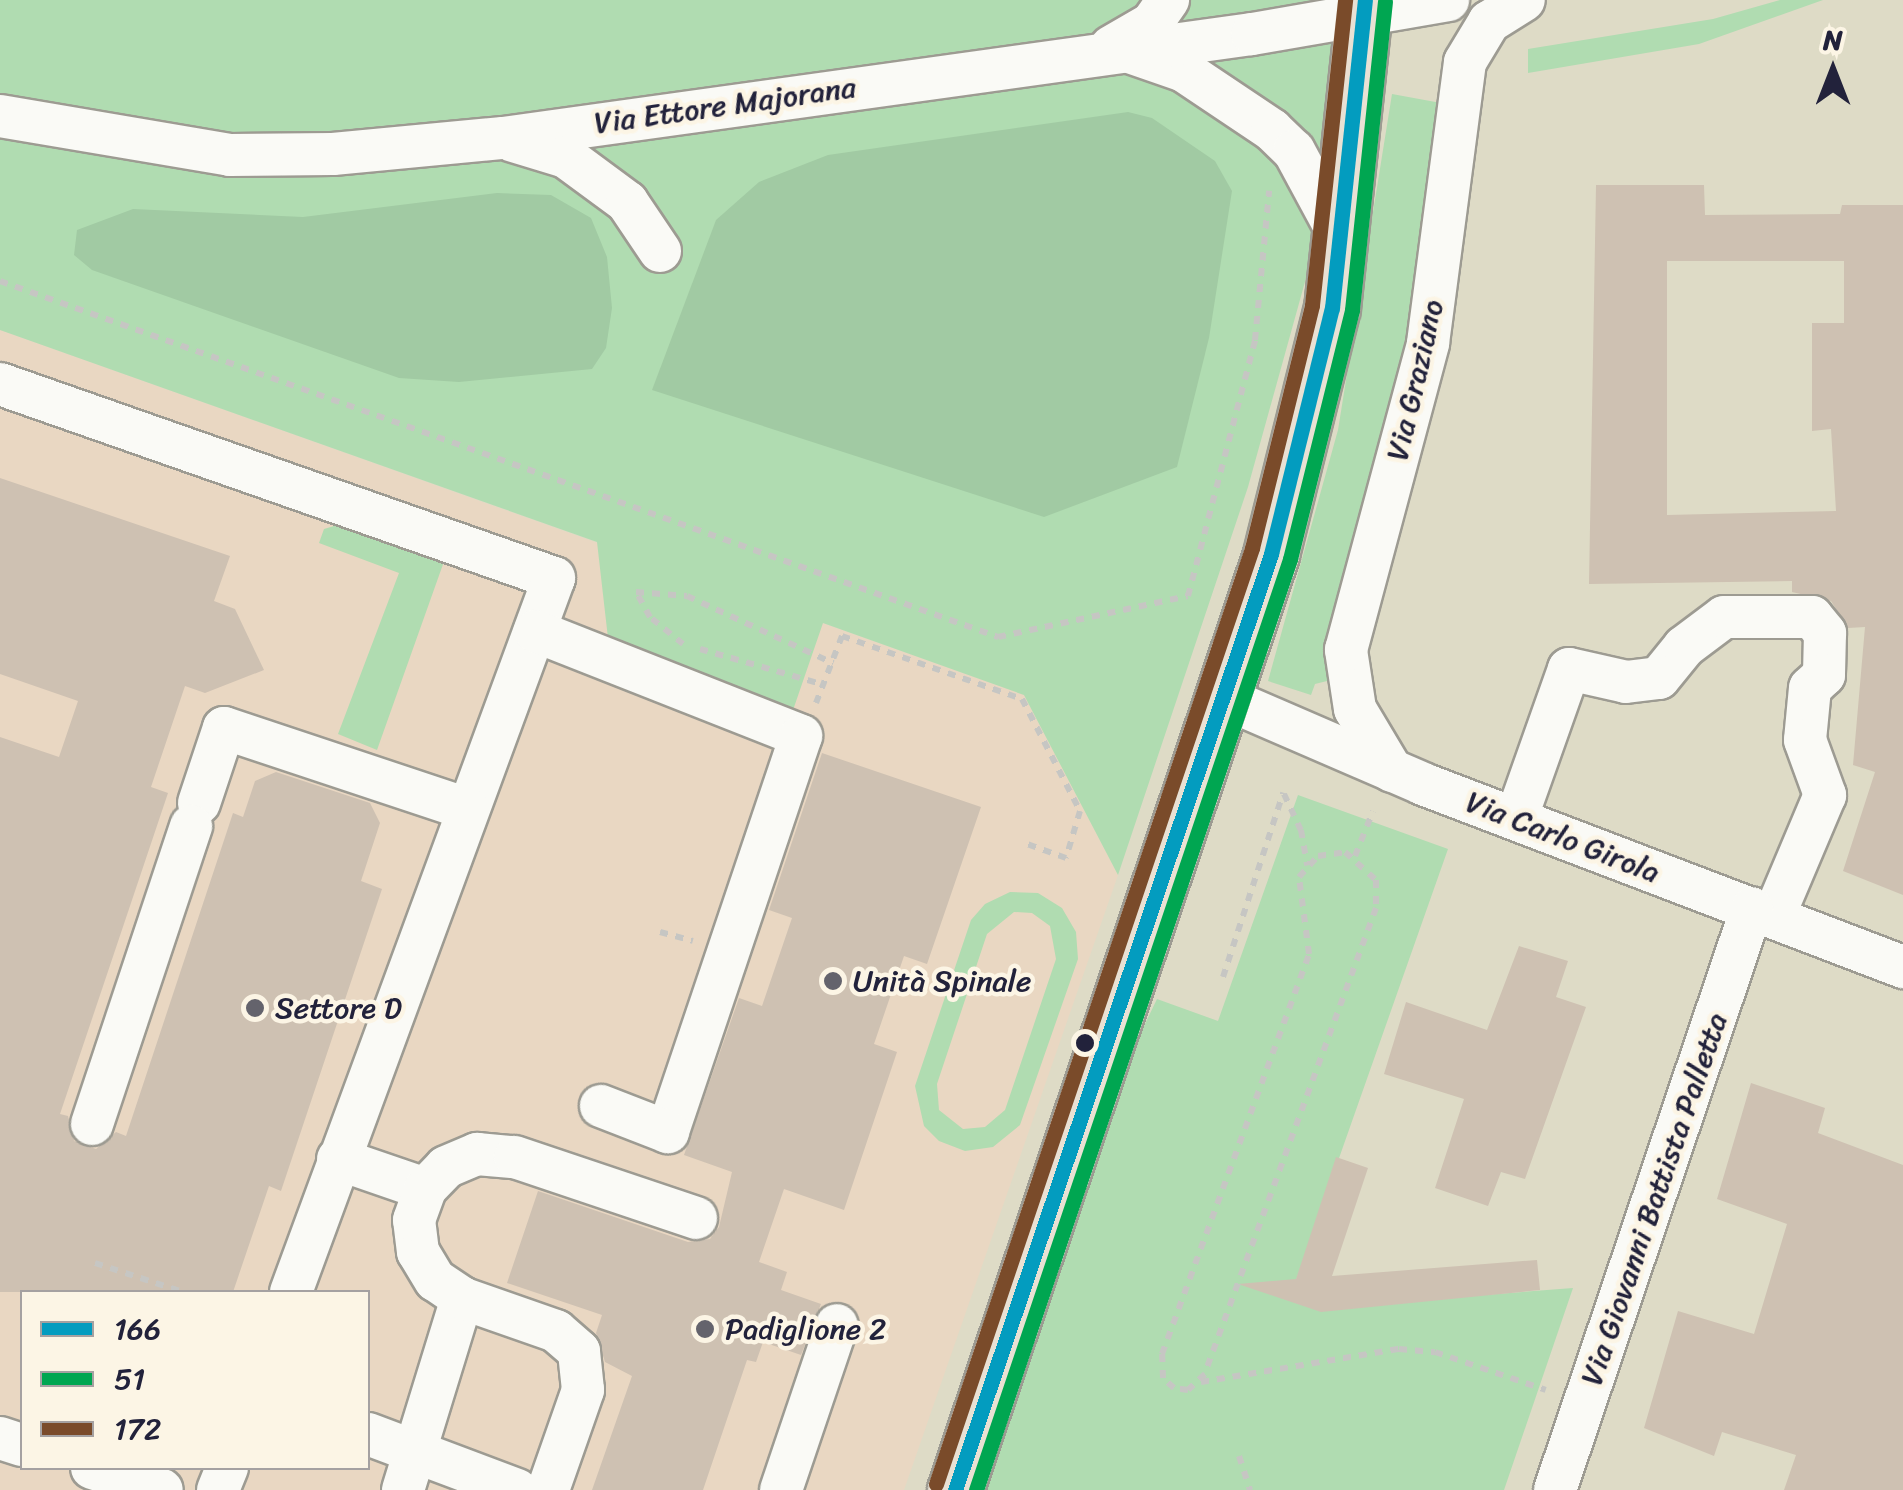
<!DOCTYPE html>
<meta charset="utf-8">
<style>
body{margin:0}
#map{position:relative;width:1903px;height:1490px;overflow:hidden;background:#dedbc6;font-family:Sriracha,sans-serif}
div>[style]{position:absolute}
.built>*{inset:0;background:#e9d7c2}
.green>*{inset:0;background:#b0dcb1}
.forest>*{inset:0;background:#a1caa3}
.building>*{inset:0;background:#cec1b2}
.path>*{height:6px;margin-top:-3px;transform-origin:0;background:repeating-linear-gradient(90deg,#c6c6c3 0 8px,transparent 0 16px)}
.roads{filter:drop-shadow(2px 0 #9d9b92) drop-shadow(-2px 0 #9d9b92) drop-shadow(0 2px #9d9b92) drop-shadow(0 -2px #9d9b92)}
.minor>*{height:42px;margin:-21px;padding:0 21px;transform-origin:21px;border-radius:21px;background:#fafaf6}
.major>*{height:55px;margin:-27.5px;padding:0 27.5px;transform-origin:27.5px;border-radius:27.5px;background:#e9e1d4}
.bus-1>*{height:15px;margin:-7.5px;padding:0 7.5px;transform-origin:7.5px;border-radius:7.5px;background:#039cbf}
.bus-2>*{height:15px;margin:-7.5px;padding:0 7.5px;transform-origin:7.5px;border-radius:7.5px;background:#00a651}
.bus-3>*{height:15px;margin:-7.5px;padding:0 7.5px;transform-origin:7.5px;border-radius:7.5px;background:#7a4b2a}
.dots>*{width:28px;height:28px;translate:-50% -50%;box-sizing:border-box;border:5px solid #fcf5e5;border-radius:50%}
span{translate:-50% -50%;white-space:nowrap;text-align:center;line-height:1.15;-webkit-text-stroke:9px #fcf5e5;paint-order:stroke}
.street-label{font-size:30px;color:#22223b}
.poi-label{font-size:30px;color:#22223b}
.left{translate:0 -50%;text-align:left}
.legend{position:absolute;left:20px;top:1290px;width:350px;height:180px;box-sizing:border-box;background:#fcf5e5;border:2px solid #a5a1a1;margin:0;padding:12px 18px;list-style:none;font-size:30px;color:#22223b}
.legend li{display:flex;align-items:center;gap:20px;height:50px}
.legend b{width:50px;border:2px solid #a5a1a1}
.north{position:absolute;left:1783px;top:20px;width:100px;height:100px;-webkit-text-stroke:8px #fcf5e5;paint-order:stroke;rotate:0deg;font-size:28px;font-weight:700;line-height:40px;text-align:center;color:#22223b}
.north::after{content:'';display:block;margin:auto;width:35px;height:45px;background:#22223b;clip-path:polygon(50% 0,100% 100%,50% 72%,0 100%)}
</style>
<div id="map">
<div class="built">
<div style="clip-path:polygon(evenodd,0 330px,1024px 695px,1118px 875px,904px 1490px,0 1490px,0 330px,22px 1292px,368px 1292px,368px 1468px,22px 1468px,22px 1292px)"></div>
</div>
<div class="green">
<div style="clip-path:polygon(0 0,1336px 0,1308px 271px,1248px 487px,1118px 875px,1024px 695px,823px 623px,792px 713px,609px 647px,597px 542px,0 330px)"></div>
<div style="clip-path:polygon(1780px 0,1823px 0,1699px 44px,1528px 73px,1528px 49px,1713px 19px)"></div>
<div style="clip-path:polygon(1392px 94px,1441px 103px,1409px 338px,1331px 680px,1315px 684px,1311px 695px,1268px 681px,1338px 430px)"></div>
<div style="clip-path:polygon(344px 523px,447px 553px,377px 750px,338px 734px,399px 573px,319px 543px,324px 529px)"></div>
<div style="clip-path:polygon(1298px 795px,1448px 849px,1289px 1300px,1366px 1304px,1573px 1288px,1504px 1490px,981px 1490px,1130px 1055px,1157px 999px,1218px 1021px)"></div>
<div style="clip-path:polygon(evenodd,1010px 892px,1038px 893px,1062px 908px,1076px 932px,1078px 959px,1020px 1125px,993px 1147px,965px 1151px,939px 1141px,924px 1126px,915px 1086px,971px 920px,985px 904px,1010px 892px,1014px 912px,1032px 913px,1050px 926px,1056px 959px,1005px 1110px,985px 1127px,963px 1129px,939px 1110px,937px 1084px,987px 934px,1014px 912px)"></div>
</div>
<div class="forest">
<div style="clip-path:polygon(1128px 112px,1152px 118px,1215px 161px,1232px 191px,1209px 338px,1177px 467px,1044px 517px,652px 390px,716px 220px,759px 182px,828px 155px)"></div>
<div style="clip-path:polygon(497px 193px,551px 195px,591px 218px,607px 257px,612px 308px,606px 348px,592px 369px,459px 382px,399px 378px,92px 270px,74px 255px,77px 230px,133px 209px,303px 217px)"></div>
</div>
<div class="building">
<div style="clip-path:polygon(evenodd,1596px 185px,1704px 185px,1705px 215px,1840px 214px,1842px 205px,1903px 205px,1903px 895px,1843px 871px,1875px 772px,1853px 765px,1865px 627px,1848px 628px,1831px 601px,1792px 592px,1792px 581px,1589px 584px,1596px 185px,1667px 261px,1844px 261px,1844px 323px,1812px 323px,1812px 431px,1831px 429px,1836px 511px,1667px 515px,1667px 261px)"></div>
<div style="clip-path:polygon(0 478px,230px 556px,214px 601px,235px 609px,264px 670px,205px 693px,185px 686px,151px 787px,168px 793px,60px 1114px,68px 1116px,74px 1141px,96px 1149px,116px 1132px,126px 1136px,233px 813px,243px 817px,255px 781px,276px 772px,370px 803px,380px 823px,361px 881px,382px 889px,281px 1191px,269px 1186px,233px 1292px,0 1292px,0 737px,59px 757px,78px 701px,0 674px)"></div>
<div style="clip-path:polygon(822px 753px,981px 807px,927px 964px,904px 956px,874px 1044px,897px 1052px,844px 1210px,784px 1189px,759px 1262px,787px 1272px,781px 1290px,821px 1304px,801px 1355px,763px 1342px,756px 1362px,747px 1360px,703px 1490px,592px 1490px,632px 1376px,605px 1362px,596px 1333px,602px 1315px,507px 1283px,538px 1191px,688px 1242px,710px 1239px,719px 1227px,732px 1172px,684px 1155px,739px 998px,762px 1006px,792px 918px,769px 910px)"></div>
<div style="clip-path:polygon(1519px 946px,1568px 961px,1556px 997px,1586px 1007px,1525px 1179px,1501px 1172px,1488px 1206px,1435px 1188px,1464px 1099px,1384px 1074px,1406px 1002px,1487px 1030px)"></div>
<div style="clip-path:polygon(1751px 1083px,1825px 1108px,1818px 1133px,1903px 1165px,1903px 1490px,1784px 1490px,1796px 1455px,1722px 1432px,1714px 1456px,1644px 1428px,1678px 1311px,1754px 1334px,1787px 1224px,1717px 1199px)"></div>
<div style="clip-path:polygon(1336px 1157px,1368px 1168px,1332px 1276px,1537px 1260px,1540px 1290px,1321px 1312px,1238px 1284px,1296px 1279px)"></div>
</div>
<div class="path">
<div style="left:0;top:281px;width:1060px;rotate:19.63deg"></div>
<div style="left:998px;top:637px;width:194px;rotate:-12.2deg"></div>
<div style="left:1188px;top:596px;width:265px;rotate:-75.3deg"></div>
<div style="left:1255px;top:340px;width:150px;rotate:-84.6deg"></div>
<div style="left:683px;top:644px;width:43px;rotate:-140.7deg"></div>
<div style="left:650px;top:617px;width:29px;rotate:-119deg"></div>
<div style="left:636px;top:592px;width:51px;rotate:4.5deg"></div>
<div style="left:687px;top:596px;width:161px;rotate:24.7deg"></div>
<div style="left:700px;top:649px;width:130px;rotate:16.1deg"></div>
<div style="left:816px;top:703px;width:72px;rotate:-68.8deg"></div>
<div style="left:842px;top:636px;width:191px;rotate:19.3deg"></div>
<div style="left:1022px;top:699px;width:126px;rotate:62.6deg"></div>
<div style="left:1080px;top:811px;width:49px;rotate:106.6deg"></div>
<div style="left:1066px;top:858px;width:41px;rotate:-160.3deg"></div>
<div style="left:1284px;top:794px;width:40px;rotate:65deg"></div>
<div style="left:1301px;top:830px;width:36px;rotate:80deg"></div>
<div style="left:1345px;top:852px;width:42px;rotate:42.1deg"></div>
<div style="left:1376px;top:880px;width:28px;rotate:90deg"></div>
<div style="left:1376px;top:908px;width:496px;rotate:110.2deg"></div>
<div style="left:1205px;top:1374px;width:23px;rotate:137deg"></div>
<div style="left:1188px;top:1390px;width:14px;rotate:-172deg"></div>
<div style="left:1174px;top:1388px;width:15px;rotate:-138deg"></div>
<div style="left:1163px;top:1378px;width:24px;rotate:-92deg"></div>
<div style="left:1162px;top:1354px;width:426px;rotate:-69.8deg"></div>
<div style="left:1309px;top:954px;width:78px;rotate:-97.4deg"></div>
<div style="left:1299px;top:877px;width:28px;rotate:-48deg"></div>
<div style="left:1318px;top:856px;width:27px;rotate:-8deg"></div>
<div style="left:1355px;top:856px;width:48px;rotate:-68.2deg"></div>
<div style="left:660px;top:932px;width:34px;rotate:15deg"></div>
<div style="left:1223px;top:977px;width:194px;rotate:-71.9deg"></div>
<div style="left:95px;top:1263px;width:93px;rotate:18.2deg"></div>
<div style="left:1201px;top:1382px;width:201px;rotate:-9.5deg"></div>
<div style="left:1399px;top:1349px;width:36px;rotate:5deg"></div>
<div style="left:1435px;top:1352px;width:117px;rotate:18.9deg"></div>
<div style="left:1239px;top:1456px;width:36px;rotate:72deg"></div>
</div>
<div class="roads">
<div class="minor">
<div style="left:1111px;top:47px;width:48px;rotate:-30.3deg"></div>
<div style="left:1152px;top:23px;width:28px;rotate:-55deg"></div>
<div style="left:1132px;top:53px;width:55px;rotate:19.1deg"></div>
<div style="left:1184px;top:71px;width:106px;rotate:33.8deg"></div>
<div style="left:1272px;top:130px;width:30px;rotate:44deg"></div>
<div style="left:1294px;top:151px;width:101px;rotate:61.7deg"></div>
<div style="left:0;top:116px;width:233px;rotate:9.6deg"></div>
<div style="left:230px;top:155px;width:103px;rotate:-0.6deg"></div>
<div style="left:333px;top:154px;width:171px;rotate:-5.4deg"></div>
<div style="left:503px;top:138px;width:756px;rotate:-7.91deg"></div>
<div style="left:1252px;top:34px;width:199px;rotate:-9.8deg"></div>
<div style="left:513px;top:141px;width:55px;rotate:16.8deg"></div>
<div style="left:566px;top:157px;width:76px;rotate:36.4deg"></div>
<div style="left:627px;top:202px;width:59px;rotate:56deg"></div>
<div style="left:0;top:384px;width:587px;rotate:19.3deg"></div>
<div style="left:554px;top:578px;width:761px;rotate:110.22deg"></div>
<div style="left:535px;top:631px;width:286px;rotate:21.5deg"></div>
<div style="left:801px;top:736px;width:418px;rotate:108.6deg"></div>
<div style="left:668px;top:1132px;width:72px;rotate:-158.8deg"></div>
<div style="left:1227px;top:699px;width:214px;rotate:23.4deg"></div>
<div style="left:1423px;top:784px;width:514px;rotate:20.87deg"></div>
<div style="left:1392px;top:771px;width:72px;rotate:-120.8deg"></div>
<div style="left:1355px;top:709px;width:60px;rotate:-98.7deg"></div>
<div style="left:1346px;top:650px;width:318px;rotate:-75deg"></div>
<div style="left:1428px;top:343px;width:283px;rotate:-82.5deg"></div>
<div style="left:1465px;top:62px;width:47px;rotate:-59deg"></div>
<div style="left:1489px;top:22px;width:41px;rotate:-32.2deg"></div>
<div style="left:199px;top:803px;width:79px;rotate:-71.6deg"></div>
<div style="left:224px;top:728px;width:257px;rotate:18.4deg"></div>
<div style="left:1516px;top:819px;width:159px;rotate:-70.5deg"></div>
<div style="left:1569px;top:669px;width:58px;rotate:12.8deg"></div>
<div style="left:1626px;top:682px;width:33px;rotate:-7deg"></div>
<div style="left:1659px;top:678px;width:40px;rotate:-51deg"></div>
<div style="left:1684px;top:647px;width:50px;rotate:-36.9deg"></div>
<div style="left:1724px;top:617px;width:88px"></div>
<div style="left:1812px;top:617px;width:21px;rotate:51deg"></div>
<div style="left:1825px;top:633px;width:42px;rotate:91.4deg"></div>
<div style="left:1824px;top:675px;width:19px;rotate:137deg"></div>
<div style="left:1810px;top:688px;width:52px;rotate:95.5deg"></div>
<div style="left:1805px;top:740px;width:59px;rotate:70deg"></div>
<div style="left:1825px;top:795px;width:131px;rotate:112.9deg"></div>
<div style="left:92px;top:1124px;width:314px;rotate:-71.6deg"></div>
<div style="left:338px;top:1159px;width:92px;rotate:19deg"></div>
<div style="left:368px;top:1434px;width:159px;rotate:20.6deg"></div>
<div style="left:0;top:1438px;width:23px;rotate:18deg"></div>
<div style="left:92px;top:1468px;width:73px;rotate:17.4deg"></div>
<div style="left:218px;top:1490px;width:24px;rotate:-68deg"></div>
<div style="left:403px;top:1490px;width:201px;rotate:-72.9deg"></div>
<div style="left:548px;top:1490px;width:106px;rotate:-70.7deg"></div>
<div style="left:583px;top:1390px;width:39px;rotate:-96deg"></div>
<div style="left:579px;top:1351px;width:30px;rotate:-139deg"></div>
<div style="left:556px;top:1331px;width:100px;rotate:-160.7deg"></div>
<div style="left:462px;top:1298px;width:32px;rotate:-146deg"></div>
<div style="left:435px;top:1280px;width:33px;rotate:-121deg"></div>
<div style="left:418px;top:1252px;width:32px;rotate:-97deg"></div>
<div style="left:414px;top:1220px;width:33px;rotate:-70deg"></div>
<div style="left:425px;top:1189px;width:30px;rotate:-46deg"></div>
<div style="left:446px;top:1167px;width:34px;rotate:-23deg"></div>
<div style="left:477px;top:1154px;width:38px;rotate:5deg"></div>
<div style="left:515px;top:1157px;width:191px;rotate:18.6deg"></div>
<div style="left:781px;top:1490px;width:174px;rotate:-71.3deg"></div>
<div style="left:1555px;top:1490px;width:614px;rotate:-71.3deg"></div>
</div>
<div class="major">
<div style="left:955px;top:1490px;width:988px;rotate:-71.34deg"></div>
<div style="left:1271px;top:554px;width:253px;rotate:-76.1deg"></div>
<div style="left:1332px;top:308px;width:310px;rotate:-83.9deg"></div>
</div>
</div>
<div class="bus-1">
<div style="left:955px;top:1490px;width:988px;rotate:-71.34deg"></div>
<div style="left:1271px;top:554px;width:253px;rotate:-76.1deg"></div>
<div style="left:1332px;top:308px;width:310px;rotate:-83.9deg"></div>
</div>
<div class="bus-2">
<div style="left:976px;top:1490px;width:983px;rotate:-71.36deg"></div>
<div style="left:1290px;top:559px;width:257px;rotate:-76deg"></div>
<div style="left:1352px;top:310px;width:310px;rotate:-83.9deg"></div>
</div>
<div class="bus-3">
<div style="left:936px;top:1484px;width:988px;rotate:-71.34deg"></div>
<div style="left:1252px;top:548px;width:250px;rotate:-76.1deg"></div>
<div style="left:1312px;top:305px;width:307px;rotate:-83.8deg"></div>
</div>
<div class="dots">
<div style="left:833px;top:981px;background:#64636c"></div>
<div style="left:255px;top:1008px;background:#64636c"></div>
<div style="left:1085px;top:1043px;background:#22223b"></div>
<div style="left:705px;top:1329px;background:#64636c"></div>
</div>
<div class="street-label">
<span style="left:725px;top:105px;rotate:-8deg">Via Ettore Majorana</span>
<span style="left:1415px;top:380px;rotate:-77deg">Via Graziano</span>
<span style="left:1563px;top:837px;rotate:21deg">Via Carlo Girola</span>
<span style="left:1654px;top:1199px;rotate:-71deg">Via Giovanni Battista Palletta</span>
</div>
<div class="poi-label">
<span class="left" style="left:853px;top:981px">Unità Spinale</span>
<span class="left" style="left:275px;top:1008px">Settore D</span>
<span class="left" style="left:725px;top:1329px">Padiglione 2</span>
</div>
<ul class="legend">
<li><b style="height:12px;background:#039cbf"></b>166</li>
<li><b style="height:12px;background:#00a651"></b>51</li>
<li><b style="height:12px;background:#7a4b2a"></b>172</li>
</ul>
<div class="north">N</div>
</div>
